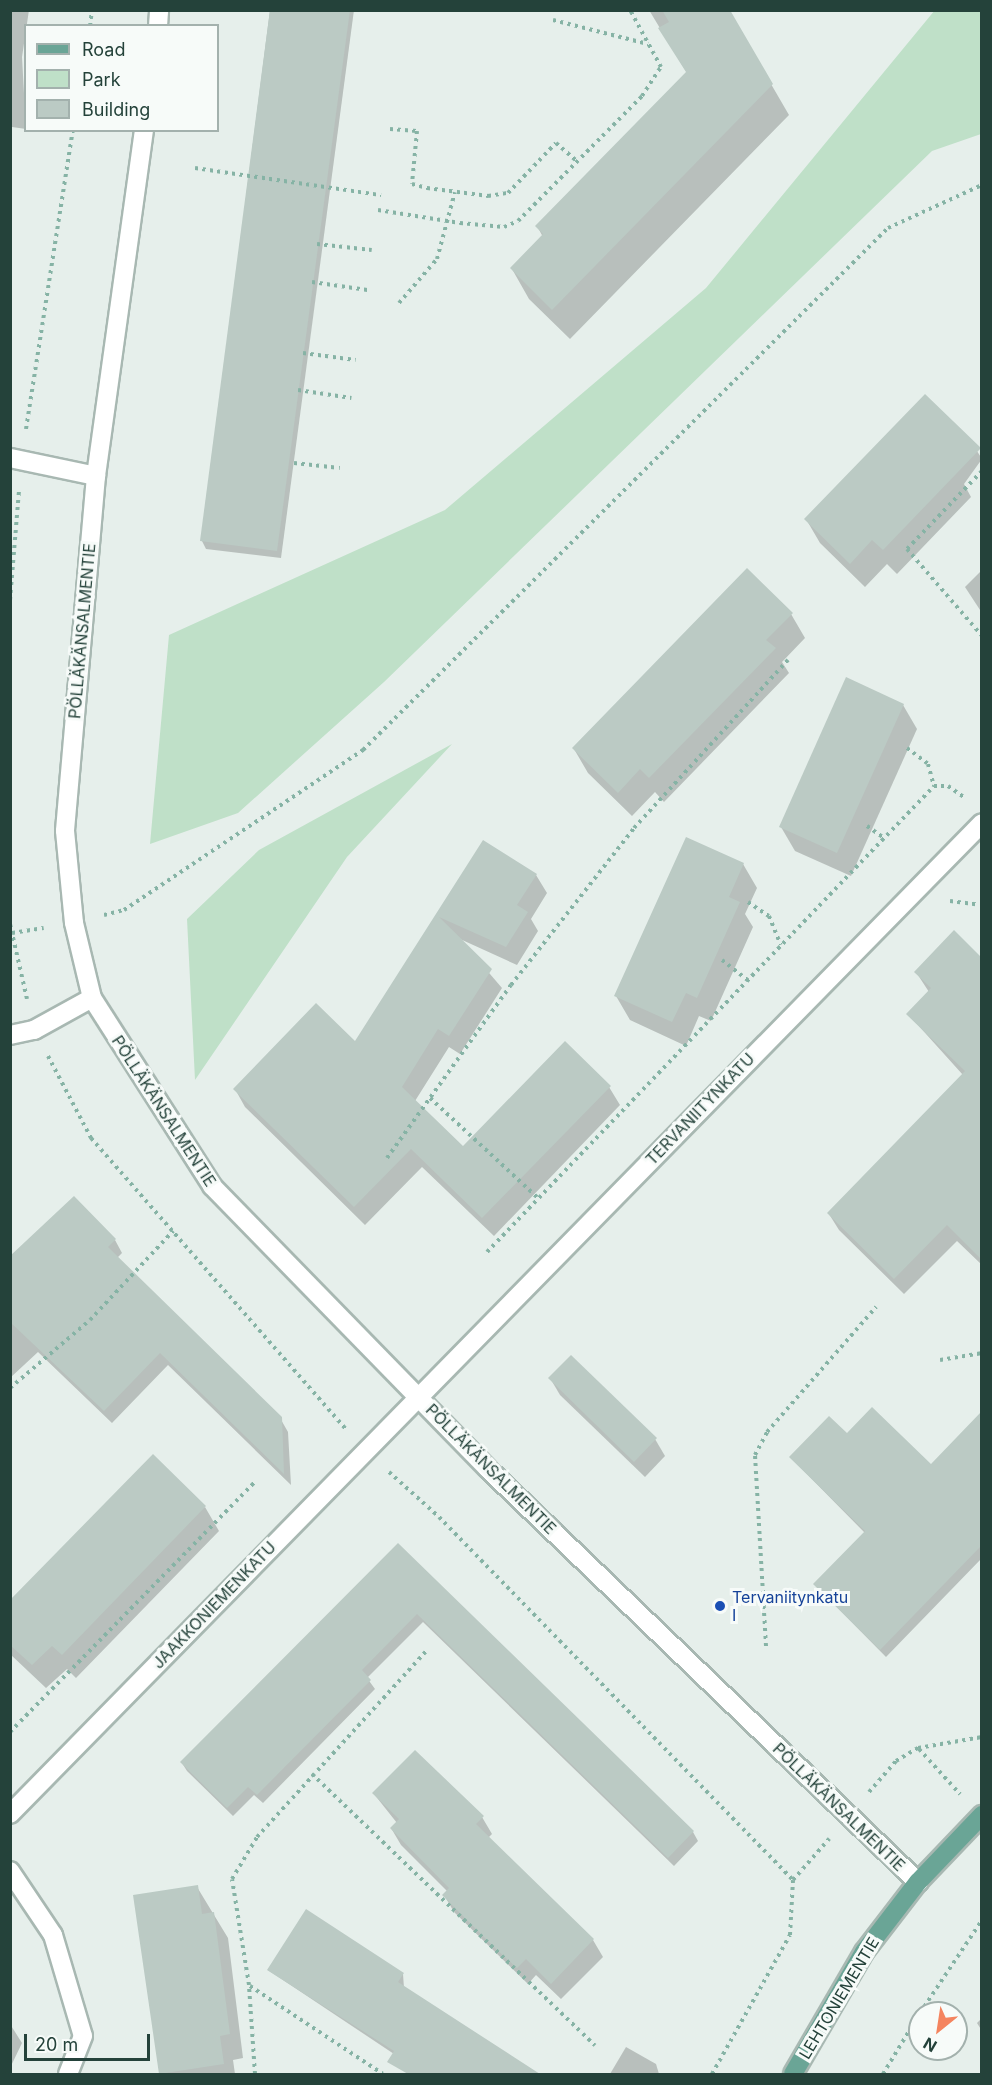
<!DOCTYPE html>
<meta charset="utf-8">
<style>
body{margin:0}
#map{position:relative;width:992px;height:2085px;overflow:hidden;background:#e6efeb;font-family:Inter,sans-serif}
div>[style]{position:absolute}
.green>*{inset:0;background:#bfe0c8}
.shadow>*{inset:0;background:#0003}
.building>*{inset:0;background:#bbcac4}
.path>*{height:4px;margin-top:-2px;transform-origin:0;background:repeating-linear-gradient(90deg,#86b3a5 0 3px,transparent 0 7.5px)}
.roads{filter:drop-shadow(2px 0 #a8b8b2) drop-shadow(-2px 0 #a8b8b2) drop-shadow(0 2px #a8b8b2) drop-shadow(0 -2px #a8b8b2)}
.minor>*{height:18px;margin:-9px;padding:0 9px;transform-origin:9px;border-radius:9px;background:#fff}
.major>*{height:18px;margin:-9px;padding:0 9px;transform-origin:9px;border-radius:9px;background:#6aa596}
.dots>*{width:16px;height:16px;translate:-50% -50%;box-sizing:border-box;border:3px solid #f7fbf9;border-radius:50%}
span{translate:-50% -50%;white-space:nowrap;text-align:center;line-height:1.15;-webkit-text-stroke:6px #f7fbf9;paint-order:stroke}
.street-label{font-size:16px;color:#24423a}
.transit-label{font-size:16px;color:#164399}
.left{translate:0 -50%;text-align:left}
.frame{position:absolute;inset:0;border:12px solid #24423a;pointer-events:none}
.legend{position:absolute;left:24px;top:24px;width:195px;height:108px;box-sizing:border-box;background:#f7fbf9;border:2px solid #a3b1ad;margin:0;padding:8px 10px;list-style:none;font-size:18px;color:#24423a}
.legend li{display:flex;align-items:center;gap:12px;height:30px}
.legend b{width:30px;border:2px solid #a3b1ad}
.north{position:absolute;left:908px;top:2001px;width:60px;height:60px;box-sizing:border-box;background:#f7fbf9;border:2px solid #a3b1ad;border-radius:50%;rotate:210deg;font-size:16px;font-weight:700;line-height:24px;text-align:center;color:#24423a}
.north::after{content:'';display:block;margin:auto;width:21px;height:27px;background:#f4845f;clip-path:polygon(50% 0,100% 100%,50% 72%,0 100%)}
.scale{position:absolute;left:24px;top:2034px;width:126px;height:27px;box-sizing:border-box;border:3px solid #24423a;border-top:0;padding-left:8px;font-size:18px;line-height:21px;white-space:nowrap;color:#24423a;-webkit-text-stroke:4px #f7fbf9;paint-order:stroke}
</style>
<div id="map">
<div class="green">
<div style="clip-path:polygon(935px 10px,981px 11px,981px 134px,932px 151px,384px 682px,238px 813px,150px 844px,169px 635px,445px 510px,706px 288px)"></div>
<div style="clip-path:polygon(452px 744px,347px 857px,195px 1080px,187px 919px,259px 850px)"></div>
</div>
<div class="shadow">
<div style="clip-path:polygon(10px 10px,29px 10px,22px 57px,26px 129px,12px 127px,10px 138px)"></div>
<div style="clip-path:polygon(270px 10px,354px 10px,281px 558px,206px 549px,202px 541px)"></div>
<div style="clip-path:polygon(649px 10px,728px 10px,789px 115px,570px 339px,529px 299px,512px 269px,543px 237px,537px 226px,687px 73px)"></div>
<div style="clip-path:polygon(970px 440px,982px 459px,964px 484px,971px 497px,897px 574px,887px 564px,865px 587px,820px 543px,806px 519px)"></div>
<div style="clip-path:polygon(982px 570px,982px 613px,965px 587px)"></div>
<div style="clip-path:polygon(791px 614px,805px 638px,782px 662px,789px 673px,664px 802px,655px 792px,632px 816px,588px 773px,574px 749px)"></div>
<div style="clip-path:polygon(903px 705px,917px 729px,851px 876px,795px 851px,781px 827px)"></div>
<div style="clip-path:polygon(484px 842px,536px 875px,547px 893px,531px 919px,538px 931px,517px 965px,460px 939px,502px 988px,460px 1054px,449px 1047px,415px 1101px,463px 1148px,609px 1087px,620px 1105px,494px 1236px,422px 1167px,365px 1225px,245px 1107px,235px 1089px,356px 1044px)"></div>
<div style="clip-path:polygon(743px 864px,757px 888px,745px 914px,753px 927px,711px 1021px,699px 1016px,686px 1046px,630px 1020px,616px 996px)"></div>
<div style="clip-path:polygon(954px 933px,982px 959px,982px 1265px,957px 1241px,904px 1294px,839px 1230px,829px 1214px,963px 1075px,908px 1014px,929px 992px,916px 972px)"></div>
<div style="clip-path:polygon(115px 1240px,122px 1253px,117px 1258px,280px 1418px,288px 1432px,291px 1485px,168px 1365px,112px 1423px,38px 1352px,10px 1378px,10px 1258px)"></div>
<div style="clip-path:polygon(550px 1378px,655px 1439px,665px 1456px,645px 1477px,560px 1395px)"></div>
<div style="clip-path:polygon(982px 1414px,982px 1558px,886px 1657px,815px 1585px,865px 1533px,791px 1458px,931px 1466px)"></div>
<div style="clip-path:polygon(205px 1507px,219px 1531px,76px 1678px,67px 1669px,46px 1688px,10px 1654px,10px 1603px)"></div>
<div style="clip-path:polygon(398px 1545px,693px 1832px,698px 1841px,674px 1866px,423px 1622px,367px 1678px,375px 1689px,263px 1803px,254px 1795px,233px 1816px,187px 1771px,182px 1763px)"></div>
<div style="clip-path:polygon(374px 1794px,482px 1817px,492px 1834px,488px 1838px,593px 1940px,603px 1957px,561px 1999px,536px 1975px,528px 1984px,454px 1912px,444px 1895px,448px 1892px,401px 1845px,391px 1828px,397px 1823px)"></div>
<div style="clip-path:polygon(197px 1887px,228px 1938px,243px 2058px,233px 2060px,235px 2074px,161px 2074px)"></div>
<div style="clip-path:polygon(268px 1970px,403px 1974px,404px 1988px,538px 2074px,424px 2074px)"></div>
<div style="clip-path:polygon(982px 2018px,982px 2031px,977px 2023px)"></div>
<div style="clip-path:polygon(10px 2024px,22px 2043px,10px 2068px)"></div>
<div style="clip-path:polygon(626px 2047px,656px 2064px,659px 2074px,610px 2074px)"></div>
</div>
<div class="building">
<div style="clip-path:polygon(270px 10px,350px 10px,277px 551px,200px 541px)"></div>
<div style="clip-path:polygon(662px 10px,730px 10px,773px 84px,552px 310px,510px 268px,543px 234px,535px 226px,686px 72px,658px 28px,669px 22px)"></div>
<div style="clip-path:polygon(925px 394px,981px 448px,883px 550px,872px 540px,850px 564px,804px 519px)"></div>
<div style="clip-path:polygon(747px 568px,793px 613px,766px 640px,776px 648px,649px 778px,640px 769px,618px 793px,572px 748px)"></div>
<div style="clip-path:polygon(846px 677px,904px 704px,837px 853px,779px 827px)"></div>
<div style="clip-path:polygon(686px 837px,744px 863px,729px 897px,740px 902px,697px 998px,686px 993px,672px 1022px,614px 996px)"></div>
<div style="clip-path:polygon(483px 840px,537px 874px,517px 905px,528px 912px,506px 947px,439px 917px,492px 969px,449px 1036px,438px 1029px,402px 1087px,463px 1146px,565px 1041px,611px 1086px,482px 1218px,411px 1149px,354px 1207px,233px 1089px,316px 1003px,355px 1041px)"></div>
<div style="clip-path:polygon(954px 930px,981px 957px,981px 1259px,947px 1225px,894px 1279px,827px 1213px,965px 1071px,906px 1014px,931px 988px,914px 972px)"></div>
<div style="clip-path:polygon(74px 1196px,116px 1239px,108px 1247px,282px 1417px,284px 1474px,160px 1353px,104px 1411px,10px 1322px,10px 1256px)"></div>
<div style="clip-path:polygon(571px 1355px,657px 1438px,634px 1462px,548px 1378px)"></div>
<div style="clip-path:polygon(872px 1407px,931px 1464px,981px 1412px,981px 1546px,880px 1650px,813px 1584px,865px 1531px,789px 1457px,829px 1416px,847px 1433px)"></div>
<div style="clip-path:polygon(153px 1454px,206px 1506px,62px 1655px,52px 1646px,32px 1665px,10px 1645px,10px 1600px)"></div>
<div style="clip-path:polygon(398px 1543px,694px 1831px,668px 1858px,417px 1614px,362px 1670px,371px 1680px,257px 1795px,248px 1787px,227px 1808px,180px 1762px)"></div>
<div style="clip-path:polygon(415px 1750px,484px 1816px,476px 1824px,594px 1939px,551px 1984px,526px 1959px,517px 1968px,495px 1948px,442px 1895px,449px 1888px,390px 1828px,399px 1819px,372px 1793px)"></div>
<div style="clip-path:polygon(198px 1885px,202px 1914px,214px 1912px,230px 2034px,220px 2036px,224px 2064px,159px 2074px,133px 1895px)"></div>
<div style="clip-path:polygon(306px 1909px,404px 1973px,398px 1982px,540px 2074px,408px 2074px,387px 2062px,394px 2051px,267px 1970px)"></div>
</div>
<div class="path">
<div style="left:553px;top:20px;width:98px;rotate:14.2deg"></div>
<div style="left:90px;top:26px;width:16px;rotate:-83deg"></div>
<div style="left:390px;top:129px;width:27px;rotate:4deg"></div>
<div style="left:417px;top:131px;width:53px;rotate:95.4deg"></div>
<div style="left:412px;top:184px;width:16px;rotate:15deg"></div>
<div style="left:427px;top:188px;width:62px;rotate:7.5deg"></div>
<div style="left:488px;top:196px;width:20px;rotate:-9deg"></div>
<div style="left:508px;top:193px;width:69px;rotate:-46.2deg"></div>
<div style="left:556px;top:143px;width:28px;rotate:41deg"></div>
<div style="left:195px;top:168px;width:188px;rotate:8.3deg"></div>
<div style="left:378px;top:210px;width:83px;rotate:9deg"></div>
<div style="left:460px;top:223px;width:44px;rotate:5.2deg"></div>
<div style="left:504px;top:227px;width:15px;rotate:-23deg"></div>
<div style="left:518px;top:221px;width:176px;rotate:-45.2deg"></div>
<div style="left:642px;top:96px;width:35px;rotate:-57deg"></div>
<div style="left:661px;top:67px;width:65px;rotate:-118.5deg"></div>
<div style="left:317px;top:244px;width:55px;rotate:6.2deg"></div>
<div style="left:312px;top:282px;width:56px;rotate:8.3deg"></div>
<div style="left:399px;top:303px;width:58px;rotate:-49.2deg"></div>
<div style="left:437px;top:259px;width:69px;rotate:-75deg"></div>
<div style="left:303px;top:353px;width:53px;rotate:7.5deg"></div>
<div style="left:298px;top:390px;width:54px;rotate:8.6deg"></div>
<div style="left:26px;top:429px;width:303px;rotate:-81.1deg"></div>
<div style="left:294px;top:463px;width:46px;rotate:6.2deg"></div>
<div style="left:982px;top:471px;width:108px;rotate:133.9deg"></div>
<div style="left:907px;top:549px;width:115px;rotate:49.2deg"></div>
<div style="left:10px;top:600px;width:110px;rotate:-85.3deg"></div>
<div style="left:907px;top:748px;width:26px;rotate:37deg"></div>
<div style="left:928px;top:764px;width:23px;rotate:75deg"></div>
<div style="left:867px;top:826px;width:21px;rotate:35deg"></div>
<div style="left:950px;top:901px;width:32px;rotate:7deg"></div>
<div style="left:748px;top:902px;width:25px;rotate:34deg"></div>
<div style="left:769px;top:916px;width:31px;rotate:68deg"></div>
<div style="left:104px;top:915px;width:21px;rotate:-14deg"></div>
<div style="left:124px;top:910px;width:288px;rotate:-33.8deg"></div>
<div style="left:363px;top:750px;width:740px;rotate:-44.84deg"></div>
<div style="left:888px;top:228px;width:103px;rotate:-24.6deg"></div>
<div style="left:10px;top:924px;width:9px;rotate:77deg"></div>
<div style="left:722px;top:960px;width:33px;rotate:38deg"></div>
<div style="left:27px;top:999px;width:68px;rotate:-102.8deg"></div>
<div style="left:12px;top:933px;width:32px;rotate:-9deg"></div>
<div style="left:48px;top:1056px;width:93px;rotate:62.3deg"></div>
<div style="left:91px;top:1138px;width:386px;rotate:48.8deg"></div>
<div style="left:430px;top:1098px;width:149px;rotate:42.8deg"></div>
<div style="left:387px;top:1158px;width:213px;rotate:-54.4deg"></div>
<div style="left:511px;top:985px;width:199px;rotate:-51.9deg"></div>
<div style="left:634px;top:828px;width:228px;rotate:-47.5deg"></div>
<div style="left:487px;top:1252px;width:646px;rotate:-46.19deg"></div>
<div style="left:934px;top:786px;width:14px"></div>
<div style="left:948px;top:786px;width:19px;rotate:35deg"></div>
<div style="left:940px;top:1360px;width:43px;rotate:-9.5deg"></div>
<div style="left:10px;top:1388px;width:105px;rotate:-40.4deg"></div>
<div style="left:90px;top:1320px;width:122px;rotate:-47deg"></div>
<div style="left:389px;top:1472px;width:67px;rotate:42deg"></div>
<div style="left:439px;top:1517px;width:507px;rotate:45.72deg"></div>
<div style="left:766px;top:1646px;width:191px;rotate:-93.3deg"></div>
<div style="left:755px;top:1455px;width:26px;rotate:-62deg"></div>
<div style="left:767px;top:1432px;width:166px;rotate:-48.9deg"></div>
<div style="left:10px;top:1732px;width:349px;rotate:-45.6deg"></div>
<div style="left:919px;top:1749px;width:61px;rotate:47.7deg"></div>
<div style="left:312px;top:1774px;width:392px;rotate:43.8deg"></div>
<div style="left:869px;top:1792px;width:41px;rotate:-48.9deg"></div>
<div style="left:896px;top:1761px;width:26px;rotate:-31deg"></div>
<div style="left:918px;top:1748px;width:65px;rotate:-9.8deg"></div>
<div style="left:250px;top:1986px;width:159px;rotate:33.5deg"></div>
<div style="left:920px;top:2013px;width:112px;rotate:-56.3deg"></div>
<div style="left:255px;top:2074px;width:89px;rotate:-93.9deg"></div>
<div style="left:249px;top:1985px;width:107px;rotate:-99.1deg"></div>
<div style="left:232px;top:1879px;width:49px;rotate:-59.2deg"></div>
<div style="left:257px;top:1837px;width:254px;rotate:-47.7deg"></div>
<div style="left:712px;top:2074px;width:159px;rotate:-60.7deg"></div>
<div style="left:790px;top:1935px;width:55px;rotate:-86.9deg"></div>
<div style="left:793px;top:1880px;width:55px;rotate:-48.7deg"></div>
<div style="left:883px;top:2074px;width:71px;rotate:-58.8deg"></div>
</div>
<div class="roads">
<div class="minor">
<div style="left:158px;top:26px;width:16px;rotate:-86deg"></div>
<div style="left:144px;top:130px;width:349px;rotate:97.9deg"></div>
<div style="left:96px;top:476px;width:356px;rotate:95deg"></div>
<div style="left:65px;top:831px;width:92px;rotate:84.4deg"></div>
<div style="left:74px;top:923px;width:77px;rotate:76.5deg"></div>
<div style="left:92px;top:998px;width:223px;rotate:57.4deg"></div>
<div style="left:212px;top:1186px;width:394px;rotate:45.7deg"></div>
<div style="left:487px;top:1468px;width:598px;rotate:43.85deg"></div>
<div style="left:10px;top:458px;width:88px;rotate:11.8deg"></div>
<div style="left:10px;top:1035px;width:25px;rotate:-12deg"></div>
<div style="left:34px;top:1030px;width:66px;rotate:-28.9deg"></div>
<div style="left:10px;top:1814px;width:1388px;rotate:-45.55deg"></div>
<div style="left:10px;top:1871px;width:77px;rotate:56.1deg"></div>
<div style="left:53px;top:1935px;width:105px;rotate:73.5deg"></div>
<div style="left:83px;top:2036px;width:41px;rotate:111.5deg"></div>
</div>
<div class="major">
<div style="left:793px;top:2074px;width:141px;rotate:-59.8deg"></div>
<div style="left:864px;top:1952px;width:88px;rotate:-52.4deg"></div>
<div style="left:918px;top:1882px;width:93px;rotate:-46.3deg"></div>
</div>
</div>
<div class="dots">
<div style="left:720px;top:1606px;background:#1a4fb4"></div>
</div>
<div class="street-label">
<span style="left:82px;top:631px;rotate:-85deg">PÖLLÄKÄNSALMENTIE</span>
<span style="left:700px;top:1109px;rotate:-46deg">TERVANIITYNKATU</span>
<span style="left:164px;top:1111px;rotate:57deg">PÖLLÄKÄNSALMENTIE</span>
<span style="left:491px;top:1469px;rotate:45deg">PÖLLÄKÄNSALMENTIE</span>
<span style="left:214px;top:1605px;rotate:-46deg">JAAKKONIEMENKATU</span>
<span style="left:839px;top:1807px;rotate:44deg">PÖLLÄKÄNSALMENTIE</span>
<span style="left:839px;top:1998px;rotate:-59deg">LEHTONIEMENTIE</span>
</div>
<div class="transit-label">
<span class="left" style="left:732px;top:1606px">Tervaniitynkatu<br>I</span>
</div>
<div class="frame"></div>
<ul class="legend">
<li><b style="height:8px;background:#6aa596"></b>Road</li>
<li><b style="height:16px;background:#bfe0c8"></b>Park</li>
<li><b style="height:16px;background:#bbcac4"></b>Building</li>
</ul>
<div class="north">N</div>
<div class="scale">20 m</div>
</div>
